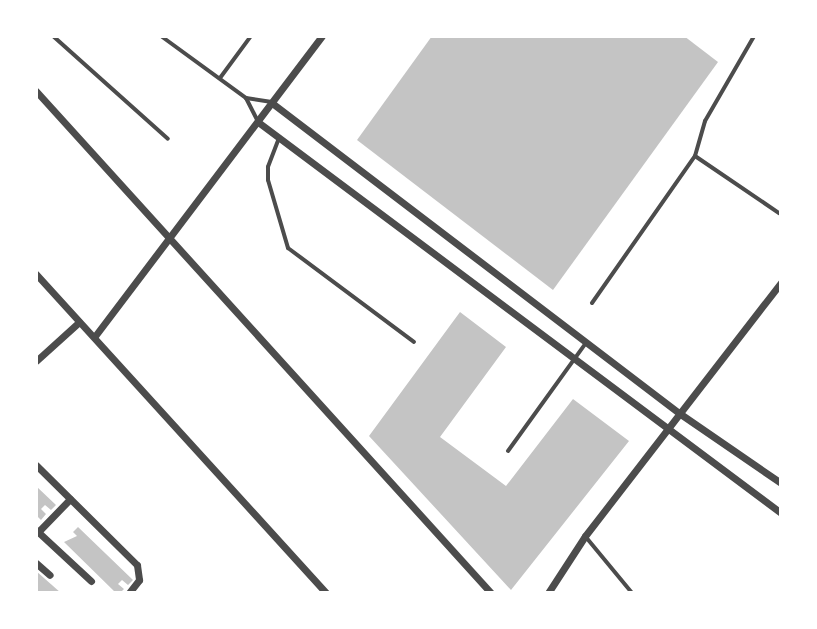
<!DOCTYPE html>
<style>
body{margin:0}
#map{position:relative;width:817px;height:629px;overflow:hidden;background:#fff;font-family:Merriweather,serif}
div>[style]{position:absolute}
.building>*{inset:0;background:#c4c4c4}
.service>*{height:4px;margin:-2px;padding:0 2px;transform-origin:2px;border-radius:2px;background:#4c4c4c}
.minor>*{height:7px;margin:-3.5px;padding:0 3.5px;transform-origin:3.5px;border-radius:3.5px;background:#4c4c4c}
span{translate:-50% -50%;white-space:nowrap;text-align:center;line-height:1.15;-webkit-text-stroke:6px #fff;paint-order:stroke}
.frame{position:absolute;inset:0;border:38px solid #fff;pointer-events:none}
</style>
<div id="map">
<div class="building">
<div style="clip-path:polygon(432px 36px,684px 36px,718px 62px,553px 290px,357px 140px)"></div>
<div style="clip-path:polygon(460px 312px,506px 347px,440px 437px,506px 486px,573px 399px,629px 441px,511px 590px,369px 436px)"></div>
<div style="clip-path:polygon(36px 486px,56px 505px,51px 510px,45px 505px,41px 509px,46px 514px,41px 520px,36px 515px)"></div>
<div style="clip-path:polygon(78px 527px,133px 580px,128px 585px,122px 580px,118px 584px,124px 589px,120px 593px,116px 593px,64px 542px,77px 536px,73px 532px)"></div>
<div style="clip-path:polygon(36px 571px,61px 593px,36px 593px)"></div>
</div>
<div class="service">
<div style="left:53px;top:36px;width:154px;rotate:41.8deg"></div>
<div style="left:161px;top:36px;width:105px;rotate:36.1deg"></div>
<div style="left:246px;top:98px;width:25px;rotate:63deg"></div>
<div style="left:220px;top:78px;width:52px;rotate:-53.6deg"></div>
<div style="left:246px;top:98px;width:26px;rotate:9deg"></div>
<div style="left:279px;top:138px;width:31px;rotate:111deg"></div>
<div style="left:268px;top:167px;width:13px;rotate:90deg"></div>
<div style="left:268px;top:180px;width:71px;rotate:73.6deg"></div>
<div style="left:288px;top:248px;width:157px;rotate:36.7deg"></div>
<div style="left:695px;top:156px;width:102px;rotate:34.2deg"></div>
<div style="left:592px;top:303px;width:179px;rotate:-55deg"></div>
<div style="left:695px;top:156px;width:36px;rotate:-74deg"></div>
<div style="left:705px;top:121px;width:98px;rotate:-60deg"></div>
<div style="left:508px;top:451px;width:133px;rotate:-54.2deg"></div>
<div style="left:585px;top:536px;width:74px;rotate:50.5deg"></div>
</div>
<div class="minor">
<div style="left:36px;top:91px;width:678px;rotate:47.81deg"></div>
<div style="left:272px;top:103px;width:512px;rotate:37.3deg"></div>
<div style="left:679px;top:413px;width:124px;rotate:34.5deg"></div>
<div style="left:258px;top:122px;width:653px;rotate:36.78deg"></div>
<div style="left:36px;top:274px;width:431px;rotate:47.7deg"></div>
<div style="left:95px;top:336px;width:376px;rotate:-52.9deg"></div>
<div style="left:36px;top:361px;width:58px;rotate:-42.2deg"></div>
<div style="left:36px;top:465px;width:142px;rotate:44.7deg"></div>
<div style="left:137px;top:565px;width:15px;rotate:82deg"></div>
<div style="left:139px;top:580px;width:16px;rotate:128deg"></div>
<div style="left:36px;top:530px;width:75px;rotate:42.8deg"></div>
<div style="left:38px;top:532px;width:46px;rotate:-45.9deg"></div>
<div style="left:36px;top:563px;width:18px;rotate:41deg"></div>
<div style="left:548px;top:593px;width:68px;rotate:-57deg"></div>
<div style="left:585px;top:536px;width:321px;rotate:-52.3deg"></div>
</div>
<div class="frame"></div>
</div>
